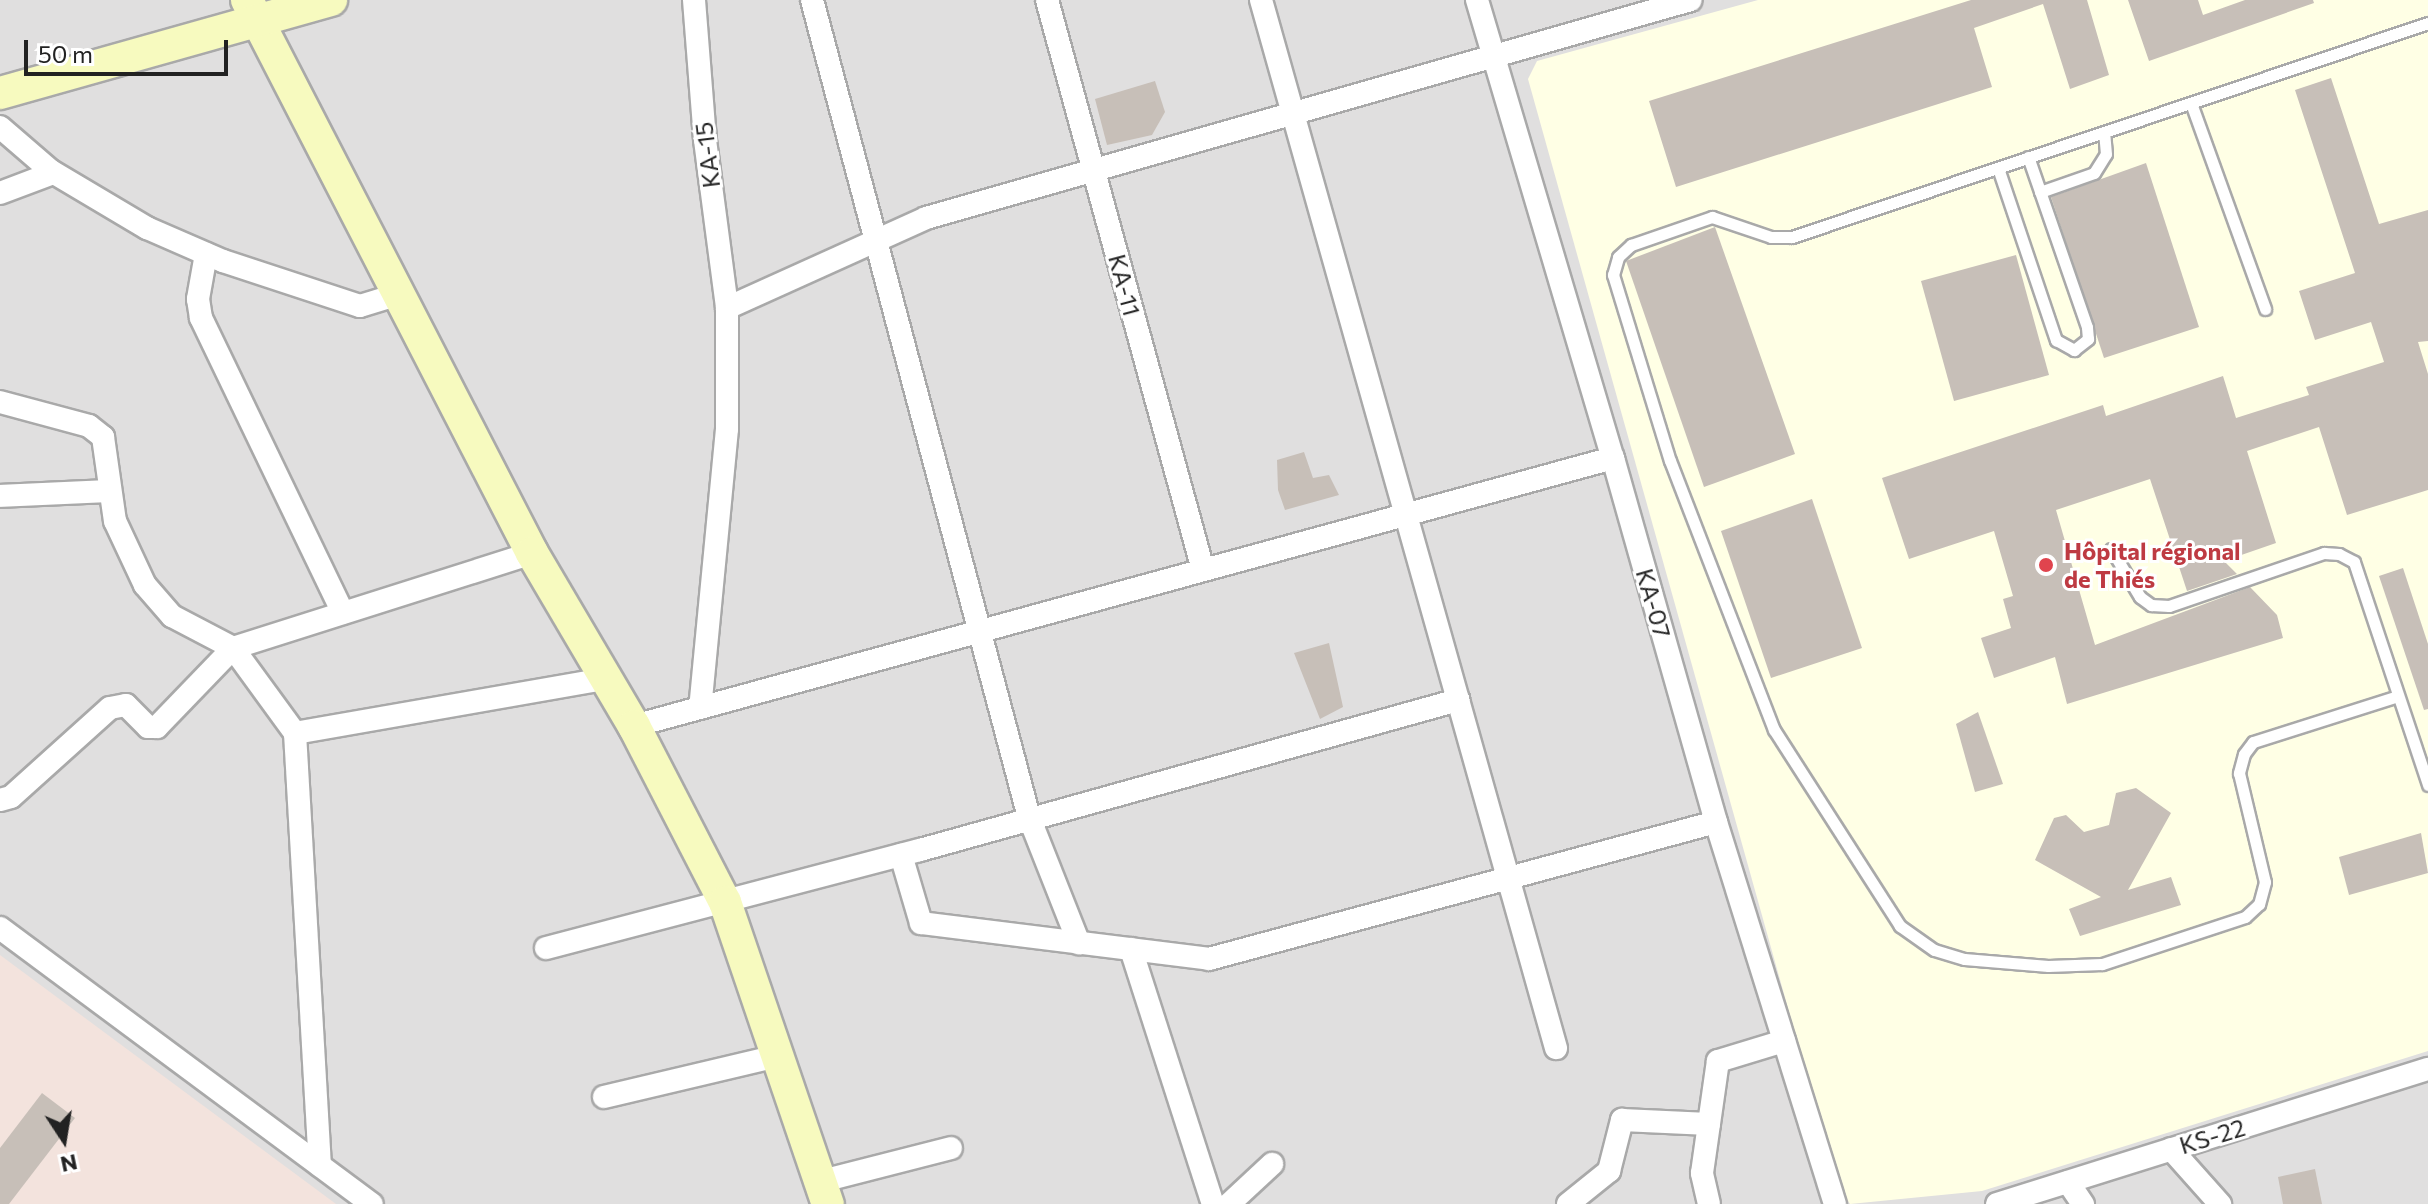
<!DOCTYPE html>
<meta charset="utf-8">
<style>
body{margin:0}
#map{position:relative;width:2428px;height:1204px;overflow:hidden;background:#f2efe9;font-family:Commissioner,sans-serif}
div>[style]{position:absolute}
.residential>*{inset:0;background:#e0dfdf}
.education>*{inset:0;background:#ffffe5}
.military>*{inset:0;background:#f3e3dd}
.building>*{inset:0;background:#c7bfb8}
.roads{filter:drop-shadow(2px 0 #a9a9a9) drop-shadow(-2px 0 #a9a9a9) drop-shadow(0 2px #a9a9a9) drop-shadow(0 -2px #a9a9a9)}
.lane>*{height:11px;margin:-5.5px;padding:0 5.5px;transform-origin:5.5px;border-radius:5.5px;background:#fff}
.street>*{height:22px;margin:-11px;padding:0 11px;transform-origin:11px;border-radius:11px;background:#fff}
.secondary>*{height:32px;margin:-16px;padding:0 16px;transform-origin:16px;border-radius:16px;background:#f7fabf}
.dots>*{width:22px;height:22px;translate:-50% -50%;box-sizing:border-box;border:4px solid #fff;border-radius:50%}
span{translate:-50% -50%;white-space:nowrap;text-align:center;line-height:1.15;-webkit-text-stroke:6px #fff;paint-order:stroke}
.street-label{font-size:24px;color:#222}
.health-label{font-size:24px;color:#be3a42;font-weight:700}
.left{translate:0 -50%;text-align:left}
.north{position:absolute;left:24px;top:1100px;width:80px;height:80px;-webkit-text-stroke:6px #fff;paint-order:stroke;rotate:168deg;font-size:22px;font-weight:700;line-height:32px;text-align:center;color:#222}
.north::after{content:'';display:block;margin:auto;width:28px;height:36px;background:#222;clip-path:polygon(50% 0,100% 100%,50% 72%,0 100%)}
.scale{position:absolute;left:24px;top:40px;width:204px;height:36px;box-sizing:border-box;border:4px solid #222;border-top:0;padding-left:10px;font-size:24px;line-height:28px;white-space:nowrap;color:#222;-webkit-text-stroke:6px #fff;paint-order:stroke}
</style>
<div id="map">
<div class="residential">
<div style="clip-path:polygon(0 0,2428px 0,2428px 1204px,0 1204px)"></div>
</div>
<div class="education">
<div style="clip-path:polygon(1758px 0,2428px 0,2428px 1051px,1982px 1191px,1850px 1204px,1838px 1187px,1528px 79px,1537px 61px)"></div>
</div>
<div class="military">
<div style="clip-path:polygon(0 955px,336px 1204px,0 1204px)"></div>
</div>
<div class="building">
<div style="clip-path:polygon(1971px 0,2087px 0,2109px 75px,2070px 89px,2043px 4px,1974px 28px,1992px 87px,1676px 187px,1649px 101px)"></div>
<div style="clip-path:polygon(2128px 0,2198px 0,2203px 15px,2245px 0,2313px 0,2314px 3px,2149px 61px)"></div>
<div style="clip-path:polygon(2331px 78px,2379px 224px,2428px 210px,2428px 341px,2418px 342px,2428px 374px,2428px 490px,2347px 515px,2319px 427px,2247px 451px,2276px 543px,2224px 561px,2237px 574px,2187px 591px,2150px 479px,2056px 510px,2095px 645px,2250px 587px,2277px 615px,2283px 638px,2067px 704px,2055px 657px,1994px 678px,1981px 638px,2011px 628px,2003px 599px,2013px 596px,1994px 531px,1909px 559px,1882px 478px,2103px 405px,2106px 416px,2223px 376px,2236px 418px,2309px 395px,2306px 387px,2384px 362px,2371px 322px,2315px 340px,2299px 291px,2355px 273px,2295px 90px)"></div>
<div style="clip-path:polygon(1155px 81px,1165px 112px,1152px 135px,1107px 145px,1095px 99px)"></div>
<div style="clip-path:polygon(2146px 163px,2199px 327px,2104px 358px,2051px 197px)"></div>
<div style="clip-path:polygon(1715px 227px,1795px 454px,1704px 487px,1626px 261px)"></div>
<div style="clip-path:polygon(2016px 255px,2049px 375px,1954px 401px,1921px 281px)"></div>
<div style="clip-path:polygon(1304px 452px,1313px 478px,1329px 475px,1339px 495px,1285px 510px,1278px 490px,1277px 460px)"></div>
<div style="clip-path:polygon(1812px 499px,1862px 648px,1771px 678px,1721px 531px)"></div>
<div style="clip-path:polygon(2403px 568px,2428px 644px,2428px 709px,2424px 710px,2379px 576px)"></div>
<div style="clip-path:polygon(1329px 643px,1343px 707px,1320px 719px,1294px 653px)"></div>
<div style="clip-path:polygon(1978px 712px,2003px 784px,1975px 792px,1956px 724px)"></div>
<div style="clip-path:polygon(2136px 788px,2171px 813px,2128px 890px,2171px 877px,2181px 905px,2080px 936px,2069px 909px,2101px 897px,2035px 860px,2054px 818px,2066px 815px,2084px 832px,2109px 825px,2116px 793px)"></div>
<div style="clip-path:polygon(2421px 833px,2428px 873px,2349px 895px,2339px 857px)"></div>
<div style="clip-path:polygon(42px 1093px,75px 1118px,9px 1204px,0 1204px,0 1148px)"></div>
<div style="clip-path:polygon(2315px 1169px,2322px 1204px,2283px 1204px,2278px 1177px)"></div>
</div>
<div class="roads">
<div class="lane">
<div style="left:2191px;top:103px;width:219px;rotate:70.2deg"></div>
<div style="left:1998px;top:168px;width:182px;rotate:71.4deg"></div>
<div style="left:2056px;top:340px;width:21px;rotate:29deg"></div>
<div style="left:2074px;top:350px;width:18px;rotate:-38deg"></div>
<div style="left:2088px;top:339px;width:12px;rotate:-95deg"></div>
<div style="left:2087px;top:327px;width:180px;rotate:-109.1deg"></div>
<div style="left:2040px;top:192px;width:57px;rotate:-19.4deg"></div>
<div style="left:2094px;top:173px;width:22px;rotate:-58deg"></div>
<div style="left:2106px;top:154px;width:22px;rotate:-95deg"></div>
<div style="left:2111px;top:549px;width:56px;rotate:58.9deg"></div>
<div style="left:2140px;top:597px;width:14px;rotate:36deg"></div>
<div style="left:2151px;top:605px;width:18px;rotate:3deg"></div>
<div style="left:2169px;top:606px;width:164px;rotate:-18.9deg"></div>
<div style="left:2324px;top:553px;width:15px;rotate:4deg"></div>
<div style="left:2339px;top:554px;width:17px;rotate:28deg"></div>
<div style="left:2354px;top:562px;width:235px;rotate:71.6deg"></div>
<div style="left:2398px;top:696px;width:152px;rotate:162.4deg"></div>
<div style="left:2253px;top:742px;width:15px;rotate:127deg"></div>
<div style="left:2244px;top:754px;width:20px;rotate:105deg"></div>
<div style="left:2239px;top:773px;width:112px;rotate:76.6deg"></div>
<div style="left:2265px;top:882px;width:23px;rotate:105deg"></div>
<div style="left:2259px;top:904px;width:19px;rotate:137deg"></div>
<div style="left:2245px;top:917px;width:151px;rotate:161.8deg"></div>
<div style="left:2102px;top:964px;width:54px;rotate:177.9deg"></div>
<div style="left:2048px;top:966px;width:84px;rotate:-175.2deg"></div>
<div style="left:1964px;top:959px;width:31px;rotate:-163deg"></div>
<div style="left:1934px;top:950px;width:42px;rotate:-144.8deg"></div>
<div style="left:1900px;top:926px;width:233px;rotate:-122.7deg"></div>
<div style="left:1774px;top:730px;width:288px;rotate:-111.1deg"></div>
<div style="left:1670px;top:461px;width:195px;rotate:-107deg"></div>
<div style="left:1613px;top:275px;width:19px;rotate:-74deg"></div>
<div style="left:1618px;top:257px;width:18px;rotate:-43deg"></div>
<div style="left:1631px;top:245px;width:86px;rotate:-19.1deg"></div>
<div style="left:1712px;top:217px;width:62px;rotate:18.7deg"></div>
<div style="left:1771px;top:237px;width:21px"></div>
<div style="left:1792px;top:237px;width:671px;rotate:-18.6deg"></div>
</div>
<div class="street">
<div style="left:694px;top:0;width:140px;rotate:85.5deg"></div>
<div style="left:705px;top:140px;width:169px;rotate:82.5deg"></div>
<div style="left:727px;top:308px;width:121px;rotate:90deg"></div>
<div style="left:727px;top:429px;width:280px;rotate:95.5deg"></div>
<div style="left:812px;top:0;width:845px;rotate:75.13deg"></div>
<div style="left:1029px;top:817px;width:136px;rotate:68.4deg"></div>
<div style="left:1047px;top:0;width:591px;rotate:74.69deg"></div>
<div style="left:1261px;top:0;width:1089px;rotate:74.28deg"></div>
<div style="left:1477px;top:0;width:478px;rotate:73.5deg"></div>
<div style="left:1613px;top:458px;width:378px;rotate:74.2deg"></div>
<div style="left:1716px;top:822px;width:400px;rotate:72.7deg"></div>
<div style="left:0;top:127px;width:67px;rotate:40.8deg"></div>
<div style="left:51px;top:171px;width:112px;rotate:30.7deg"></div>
<div style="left:147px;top:228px;width:83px;rotate:23.5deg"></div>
<div style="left:223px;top:261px;width:144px;rotate:18.2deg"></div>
<div style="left:360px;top:306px;width:41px;rotate:-17.1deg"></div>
<div style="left:0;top:193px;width:57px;rotate:-20.7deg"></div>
<div style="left:206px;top:254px;width:46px;rotate:100.1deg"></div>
<div style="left:198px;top:299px;width:19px;rotate:81deg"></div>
<div style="left:201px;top:318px;width:327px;rotate:64.3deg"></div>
<div style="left:727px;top:308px;width:218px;rotate:-24.3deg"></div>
<div style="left:926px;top:218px;width:795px;rotate:-15.91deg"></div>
<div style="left:0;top:402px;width:92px;rotate:15.1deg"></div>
<div style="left:89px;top:426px;width:18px;rotate:38deg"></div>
<div style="left:103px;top:437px;width:85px;rotate:81.9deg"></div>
<div style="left:115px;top:521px;width:71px;rotate:64.9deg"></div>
<div style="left:145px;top:585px;width:41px;rotate:48.9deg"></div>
<div style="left:172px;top:616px;width:69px;rotate:27.7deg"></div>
<div style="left:233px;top:648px;width:105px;rotate:53.9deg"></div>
<div style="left:295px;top:733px;width:433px;rotate:86.7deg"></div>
<div style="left:0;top:496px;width:109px;rotate:-2.6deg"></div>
<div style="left:634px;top:726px;width:1015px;rotate:-15.31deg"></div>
<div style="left:295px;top:733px;width:316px;rotate:-9.9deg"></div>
<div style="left:0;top:800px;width:11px;rotate:-15deg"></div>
<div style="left:11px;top:797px;width:133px;rotate:-42deg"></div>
<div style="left:110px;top:708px;width:16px;rotate:-11deg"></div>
<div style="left:126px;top:705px;width:31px;rotate:45deg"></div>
<div style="left:148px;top:727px;width:9px"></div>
<div style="left:157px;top:727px;width:110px;rotate:-46.1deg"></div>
<div style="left:233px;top:648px;width:314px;rotate:-17.6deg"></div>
<div style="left:901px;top:855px;width:71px;rotate:73.6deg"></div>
<div style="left:921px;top:923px;width:290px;rotate:7.1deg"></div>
<div style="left:1209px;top:959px;width:525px;rotate:-15.12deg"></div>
<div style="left:0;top:928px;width:463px;rotate:36.6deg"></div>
<div style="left:546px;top:948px;width:387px;rotate:-14.7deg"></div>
<div style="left:920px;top:850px;width:559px;rotate:-15.58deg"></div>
<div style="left:1131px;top:949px;width:268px;rotate:72.2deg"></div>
<div style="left:604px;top:1097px;width:178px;rotate:-13.3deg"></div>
<div style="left:2171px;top:1149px;width:74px;rotate:48.3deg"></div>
<div style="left:822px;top:1181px;width:133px;rotate:-14.3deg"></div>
<div style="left:2068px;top:1182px;width:27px;rotate:56deg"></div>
<div style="left:1229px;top:1204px;width:59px;rotate:-42.9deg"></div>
<div style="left:1568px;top:1204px;width:53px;rotate:-38.8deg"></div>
<div style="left:1609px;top:1171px;width:53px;rotate:-75.7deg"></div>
<div style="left:1622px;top:1120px;width:87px;rotate:2.6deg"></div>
<div style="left:1709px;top:1204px;width:32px;rotate:-103deg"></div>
<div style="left:1702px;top:1173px;width:113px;rotate:-81.9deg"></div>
<div style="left:1718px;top:1061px;width:69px;rotate:-16.9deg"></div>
<div style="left:1997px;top:1204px;width:452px;rotate:-17.4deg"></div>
</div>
<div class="secondary">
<div style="left:247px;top:0;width:622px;rotate:62.73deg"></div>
<div style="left:532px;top:553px;width:201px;rotate:59.5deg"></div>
<div style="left:634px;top:726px;width:198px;rotate:62.7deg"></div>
<div style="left:725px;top:902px;width:319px;rotate:71.2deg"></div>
<div style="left:0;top:93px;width:344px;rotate:-15.7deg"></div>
</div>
</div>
<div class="dots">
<div style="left:2046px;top:565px;background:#e0444e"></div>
</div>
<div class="street-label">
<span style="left:707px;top:155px;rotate:-97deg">KA-15</span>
<span style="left:1125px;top:285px;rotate:75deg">KA-11</span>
<span style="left:1654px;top:603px;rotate:74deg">KA-07</span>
<span style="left:2212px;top:1136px;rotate:-17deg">KS-22</span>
</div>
<div class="health-label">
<span class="left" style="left:2064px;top:565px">Hôpital régional<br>de Thiés</span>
</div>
<div class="north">N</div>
<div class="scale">50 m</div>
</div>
